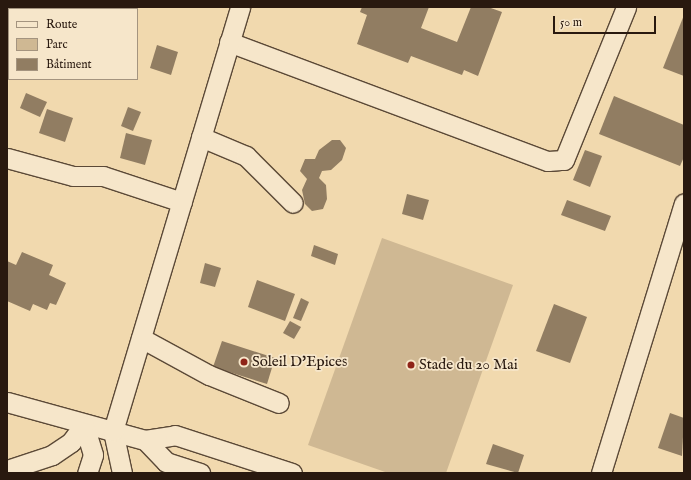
<!DOCTYPE html>
<meta charset="utf-8">
<style>
body{margin:0}
#map{position:relative;width:691px;height:480px;overflow:hidden;background:#f1d9ae;font-family:"IM FELL English",serif}
div>[style]{position:absolute}
.green>*{inset:0;background:#cfb893}
.building>*{inset:0;background:#917d62}
.roads{filter:drop-shadow(1px 0 #5b4937) drop-shadow(-1px 0 #5b4937) drop-shadow(0 1px #5b4937) drop-shadow(0 -1px #5b4937)}
.minor>*{height:19px;margin:-9.5px;padding:0 9.5px;transform-origin:9.5px;border-radius:9.5px;background:#f6e6ca}
.dots>*{width:11px;height:11px;translate:-50% -50%;box-sizing:border-box;border:2px solid #f6e6ca;border-radius:50%}
span{translate:-50% -50%;white-space:nowrap;text-align:center;line-height:1.15;-webkit-text-stroke:3.5px #f6e6ca;paint-order:stroke}
.poi-label{font-size:15px;color:#29190f}
.left{translate:0 -50%;text-align:left}
.frame{position:absolute;inset:0;border:8px solid #29190f;pointer-events:none}
.legend{position:absolute;left:8px;top:8px;width:130px;height:72px;box-sizing:border-box;background:#f6e6ca;border:1px solid #a4947f;margin:0;padding:5px 7px;list-style:none;font-size:12px;color:#29190f}
.legend li{display:flex;align-items:center;gap:8px;height:20px}
.legend b{width:20px;border:1px solid #a4947f}
.scale{position:absolute;left:553px;top:16px;width:103px;height:18px;box-sizing:border-box;border:2px solid #29190f;border-top:0;padding-left:5px;font-size:12px;line-height:14px;white-space:nowrap;color:#29190f;-webkit-text-stroke:3px #f6e6ca;paint-order:stroke}
</style>
<div id="map">
<div class="green">
<div style="clip-path:polygon(382px 238px,513px 285px,446px 473px,388px 473px,308px 445px)"></div>
</div>
<div class="building">
<div style="clip-path:polygon(362px 7px,429px 7px,421px 28px,457px 42px,471px 7px,488px 7px,502px 12px,478px 76px,464px 70px,462px 75px,411px 56px,408px 63px,357px 44px,367px 15px,360px 12px)"></div>
<div style="clip-path:polygon(684px 15px,684px 76px,663px 68px)"></div>
<div style="clip-path:polygon(157px 45px,178px 52px,171px 75px,150px 68px)"></div>
<div style="clip-path:polygon(26px 93px,47px 102px,40px 117px,20px 108px)"></div>
<div style="clip-path:polygon(614px 96px,684px 125px,684px 157px,680px 166px,599px 134px)"></div>
<div style="clip-path:polygon(128px 107px,141px 112px,133px 131px,121px 126px)"></div>
<div style="clip-path:polygon(47px 109px,73px 118px,65px 142px,39px 133px)"></div>
<div style="clip-path:polygon(126px 133px,152px 140px,145px 165px,120px 158px)"></div>
<div style="clip-path:polygon(332px 140px,340px 140px,346px 148px,342px 160px,331px 170px,322px 171px,319px 178px,326px 185px,327px 199px,323px 209px,312px 211px,305px 204px,302px 190px,307px 179px,300px 171px,305px 159px,315px 159px,319px 150px)"></div>
<div style="clip-path:polygon(585px 150px,602px 156px,590px 187px,573px 180px)"></div>
<div style="clip-path:polygon(407px 194px,429px 200px,423px 220px,402px 214px)"></div>
<div style="clip-path:polygon(567px 200px,611px 216px,605px 231px,561px 215px)"></div>
<div style="clip-path:polygon(314px 245px,338px 254px,335px 265px,311px 256px)"></div>
<div style="clip-path:polygon(22px 252px,53px 265px,49px 275px,66px 283px,56px 305px,50px 303px,47px 310px,33px 304px,30px 311px,7px 301px,7px 261px,16px 265px)"></div>
<div style="clip-path:polygon(205px 263px,221px 268px,215px 287px,200px 283px)"></div>
<div style="clip-path:polygon(257px 280px,295px 294px,285px 321px,248px 307px)"></div>
<div style="clip-path:polygon(301px 298px,309px 302px,301px 321px,293px 318px)"></div>
<div style="clip-path:polygon(554px 304px,587px 317px,570px 363px,536px 351px)"></div>
<div style="clip-path:polygon(290px 321px,301px 327px,294px 339px,283px 333px)"></div>
<div style="clip-path:polygon(222px 341px,275px 358px,267px 384px,213px 367px)"></div>
<div style="clip-path:polygon(670px 413px,684px 418px,682px 456px,658px 448px)"></div>
<div style="clip-path:polygon(493px 444px,524px 455px,518px 473px,486px 464px)"></div>
</div>
<div class="roads">
<div class="minor">
<div style="left:229px;top:42px;width:340px;rotate:20.5deg"></div>
<div style="left:548px;top:161px;width:16px;rotate:-4deg"></div>
<div style="left:564px;top:160px;width:165px;rotate:-67.9deg"></div>
<div style="left:201px;top:137px;width:49px;rotate:22.9deg"></div>
<div style="left:246px;top:156px;width:66px;rotate:45deg"></div>
<div style="left:7px;top:158px;width:68px;rotate:15.3deg"></div>
<div style="left:73px;top:176px;width:30px"></div>
<div style="left:103px;top:176px;width:83px;rotate:18.2deg"></div>
<div style="left:141px;top:338px;width:77px;rotate:28.6deg"></div>
<div style="left:209px;top:375px;width:75px;rotate:21.8deg"></div>
<div style="left:7px;top:402px;width:143px;rotate:15.4deg"></div>
<div style="left:145px;top:440px;width:30px;rotate:-9deg"></div>
<div style="left:175px;top:435px;width:123px;rotate:18deg"></div>
<div style="left:84px;top:425px;width:31px;rotate:73deg"></div>
<div style="left:93px;top:455px;width:19px;rotate:108deg"></div>
<div style="left:145px;top:440px;width:30px;rotate:46deg"></div>
<div style="left:166px;top:462px;width:36px;rotate:18deg"></div>
<div style="left:7px;top:470px;width:47px;rotate:-18.4deg"></div>
<div style="left:52px;top:455px;width:23px;rotate:-34deg"></div>
<div style="left:71px;top:442px;width:21px;rotate:-53deg"></div>
<div style="left:122px;top:473px;width:43px;rotate:-102.1deg"></div>
<div style="left:113px;top:431px;width:443px;rotate:-73.3deg"></div>
<div style="left:601px;top:473px;width:282px;rotate:-72.9deg"></div>
</div>
</div>
<div class="dots">
<div style="left:244px;top:362px;background:#8f2418"></div>
<div style="left:411px;top:365px;background:#8f2418"></div>
</div>
<div class="poi-label">
<span class="left" style="left:252px;top:362px">Soleil D'Epices</span>
<span class="left" style="left:419px;top:365px">Stade du 20 Mai</span>
</div>
<div class="frame"></div>
<ul class="legend">
<li><b style="height:5px;background:#f6e6ca"></b>Route</li>
<li><b style="height:11px;background:#cfb893"></b>Parc</li>
<li><b style="height:11px;background:#917d62"></b>Bâtiment</li>
</ul>
<div class="scale">50 m</div>
</div>
